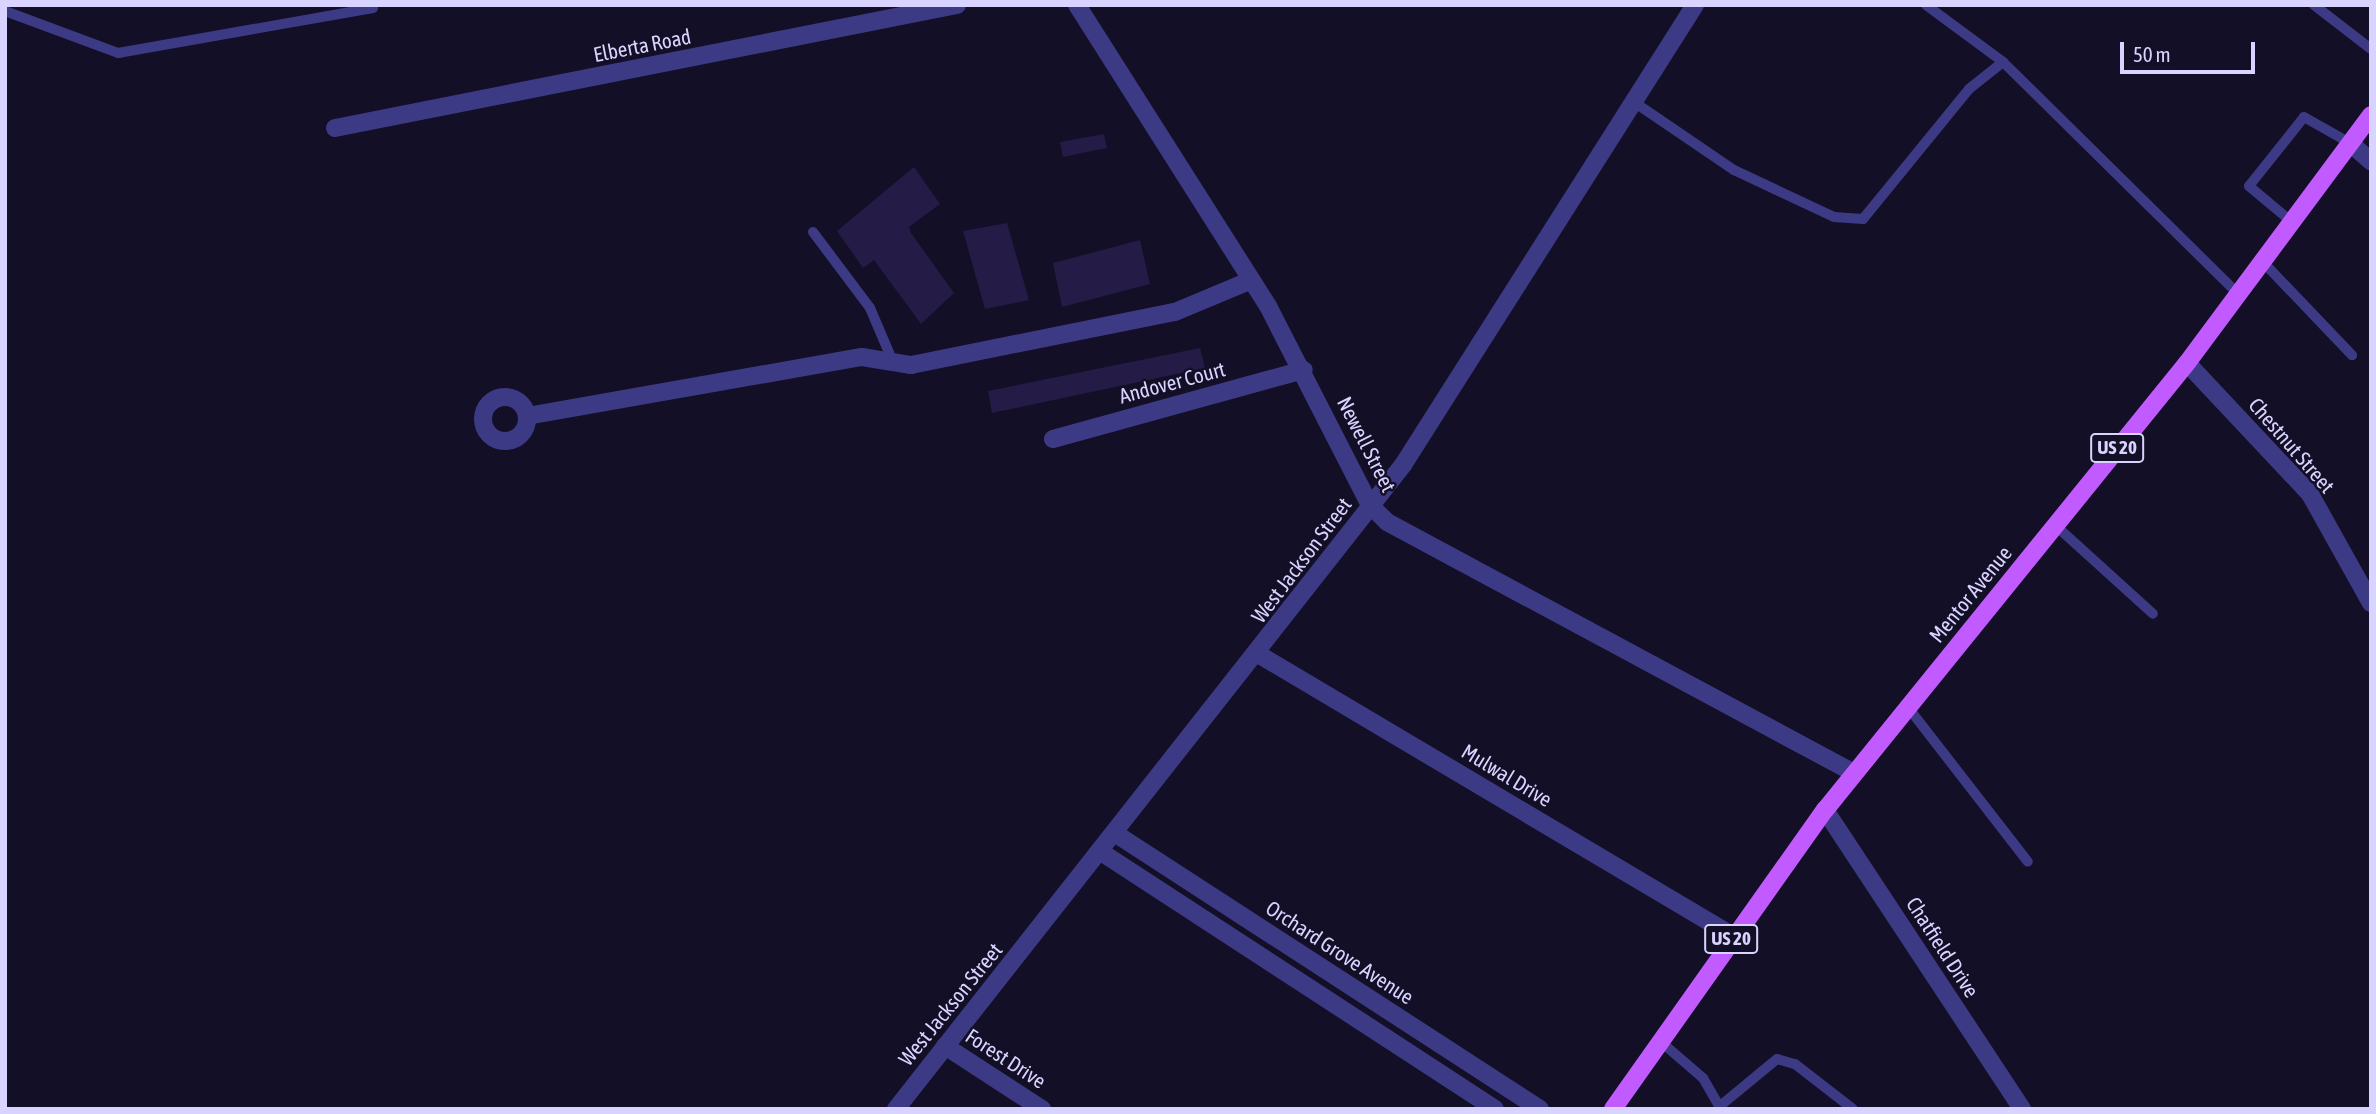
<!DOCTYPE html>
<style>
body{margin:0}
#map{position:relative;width:2376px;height:1114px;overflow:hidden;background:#130f26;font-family:"Asap Condensed",sans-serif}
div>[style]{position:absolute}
.building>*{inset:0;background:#241b47}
.service>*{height:10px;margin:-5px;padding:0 5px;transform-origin:5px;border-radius:5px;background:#3d3a85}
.minor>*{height:18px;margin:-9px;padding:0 9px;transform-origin:9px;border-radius:9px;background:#3d3a85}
.minor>.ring{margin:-9px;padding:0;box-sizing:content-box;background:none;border:18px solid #3d3a85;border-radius:50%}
.tertiary>*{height:18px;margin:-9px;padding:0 9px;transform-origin:9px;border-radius:9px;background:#3d3a85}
.primary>*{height:18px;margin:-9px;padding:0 9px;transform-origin:9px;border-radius:9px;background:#c25bff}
span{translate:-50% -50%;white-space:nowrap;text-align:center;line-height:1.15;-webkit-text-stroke:5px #130f26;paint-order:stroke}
.shield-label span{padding:2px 5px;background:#130f26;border:2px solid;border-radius:5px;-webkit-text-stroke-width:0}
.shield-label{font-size:19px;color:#d9d4ff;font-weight:700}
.street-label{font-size:21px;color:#d9d4ff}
.frame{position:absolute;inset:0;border:7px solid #d9d4ff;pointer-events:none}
.scale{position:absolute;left:2120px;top:42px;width:135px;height:32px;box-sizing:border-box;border:4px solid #d9d4ff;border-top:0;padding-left:9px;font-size:21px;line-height:24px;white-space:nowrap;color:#d9d4ff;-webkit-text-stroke:5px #130f26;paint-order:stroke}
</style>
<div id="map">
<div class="building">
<div style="clip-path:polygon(1104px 134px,1107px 148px,1063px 157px,1060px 142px)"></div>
<div style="clip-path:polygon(914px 167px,940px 204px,909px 227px,911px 233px,954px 293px,921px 324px,874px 260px,863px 268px,837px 231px)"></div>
<div style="clip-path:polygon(1007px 223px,1029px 300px,985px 309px,963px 231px)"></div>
<div style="clip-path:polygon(1140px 240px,1150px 284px,1062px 307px,1053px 263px)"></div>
<div style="clip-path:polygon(1200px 348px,1205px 368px,992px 413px,988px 391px)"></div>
</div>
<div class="service">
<div style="left:1926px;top:5px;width:96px;rotate:36.5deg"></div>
<div style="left:2003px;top:62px;width:330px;rotate:44.6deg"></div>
<div style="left:2314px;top:5px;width:72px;rotate:37.7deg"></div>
<div style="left:5px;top:11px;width:121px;rotate:20.4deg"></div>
<div style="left:118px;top:53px;width:259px;rotate:-10deg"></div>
<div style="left:1631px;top:100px;width:125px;rotate:34.2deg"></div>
<div style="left:1734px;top:170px;width:110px;rotate:25.2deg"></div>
<div style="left:1834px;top:217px;width:29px;rotate:4deg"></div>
<div style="left:1863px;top:219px;width:168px;rotate:-50.8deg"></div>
<div style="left:1969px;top:89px;width:43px;rotate:-38.5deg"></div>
<div style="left:2292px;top:222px;width:56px;rotate:-140.1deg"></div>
<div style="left:2249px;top:186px;width:88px;rotate:-51.4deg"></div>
<div style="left:2304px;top:117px;width:53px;rotate:29.5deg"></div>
<div style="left:813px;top:232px;width:95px;rotate:53.1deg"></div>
<div style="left:870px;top:308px;width:59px;rotate:66.9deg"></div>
<div style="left:2263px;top:262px;width:129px;rotate:46.3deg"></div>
<div style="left:2055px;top:525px;width:132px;rotate:42.2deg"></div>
<div style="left:1907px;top:706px;width:197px;rotate:52.2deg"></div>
<div style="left:1660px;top:1041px;width:57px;rotate:40.7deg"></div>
<div style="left:1703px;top:1078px;width:36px;rotate:60deg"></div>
<div style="left:1720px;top:1106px;width:74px;rotate:-39.5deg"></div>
<div style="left:1777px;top:1059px;width:19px;rotate:16deg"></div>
<div style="left:1795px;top:1064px;width:73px;rotate:37.8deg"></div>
</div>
<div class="minor">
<div style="left:335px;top:128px;width:634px;rotate:-11.19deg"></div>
<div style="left:2350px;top:143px;width:28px;rotate:41deg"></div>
<div class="ring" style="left:483px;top:397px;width:26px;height:26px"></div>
<div style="left:527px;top:416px;width:340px;rotate:-10deg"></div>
<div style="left:862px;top:357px;width:50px;rotate:9.3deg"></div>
<div style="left:911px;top:365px;width:269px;rotate:-11.4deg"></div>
<div style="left:1175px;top:312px;width:80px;rotate:-22.7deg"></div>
<div style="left:1053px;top:439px;width:260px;rotate:-15.4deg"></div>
<div style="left:1258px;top:654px;width:552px;rotate:30.7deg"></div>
<div style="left:1825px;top:810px;width:358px;rotate:56.6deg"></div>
<div style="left:1116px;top:834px;width:505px;rotate:32.97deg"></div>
<div style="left:1101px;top:852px;width:470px;rotate:33.1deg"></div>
<div style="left:945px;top:1046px;width:116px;rotate:33deg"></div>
</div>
<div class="tertiary">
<div style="left:1077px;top:5px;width:356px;rotate:57.6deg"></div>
<div style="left:1268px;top:306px;width:224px;rotate:62.9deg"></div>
<div style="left:1370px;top:505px;width:24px;rotate:45deg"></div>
<div style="left:1387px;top:522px;width:530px;rotate:28.26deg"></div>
<div style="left:2187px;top:363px;width:180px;rotate:46.8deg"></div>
<div style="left:2310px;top:494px;width:125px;rotate:60.8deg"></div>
<div style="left:896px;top:1109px;width:820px;rotate:-51.79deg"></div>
<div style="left:1403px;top:465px;width:545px;rotate:-57.59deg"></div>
</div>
<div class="primary">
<div style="left:1613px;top:1109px;width:367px;rotate:-54.7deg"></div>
<div style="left:1825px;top:810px;width:575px;rotate:-51deg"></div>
<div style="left:2187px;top:363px;width:309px;rotate:-53.4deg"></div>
</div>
<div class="shield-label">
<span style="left:2117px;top:448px">US 20</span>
<span style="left:1731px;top:939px">US 20</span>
</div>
<div class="street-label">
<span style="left:642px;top:45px;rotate:-11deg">Elberta Road</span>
<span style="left:1172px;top:382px;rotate:-15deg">Andover Court</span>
<span style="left:1367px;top:444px;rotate:63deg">Newell Street</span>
<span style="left:2292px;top:445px;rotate:49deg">Chestnut Street</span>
<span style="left:1301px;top:560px;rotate:-53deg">West Jackson Street</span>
<span style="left:1970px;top:594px;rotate:-51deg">Mentor Avenue</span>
<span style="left:1507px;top:775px;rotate:31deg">Mulwal Drive</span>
<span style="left:1943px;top:947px;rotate:57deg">Chatfield Drive</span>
<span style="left:1340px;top:952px;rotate:33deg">Orchard Grove Avenue</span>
<span style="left:950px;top:1004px;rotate:-51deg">West Jackson Street</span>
<span style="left:1006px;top:1058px;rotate:33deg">Forest Drive</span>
</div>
<div class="frame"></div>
<div class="scale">50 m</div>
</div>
